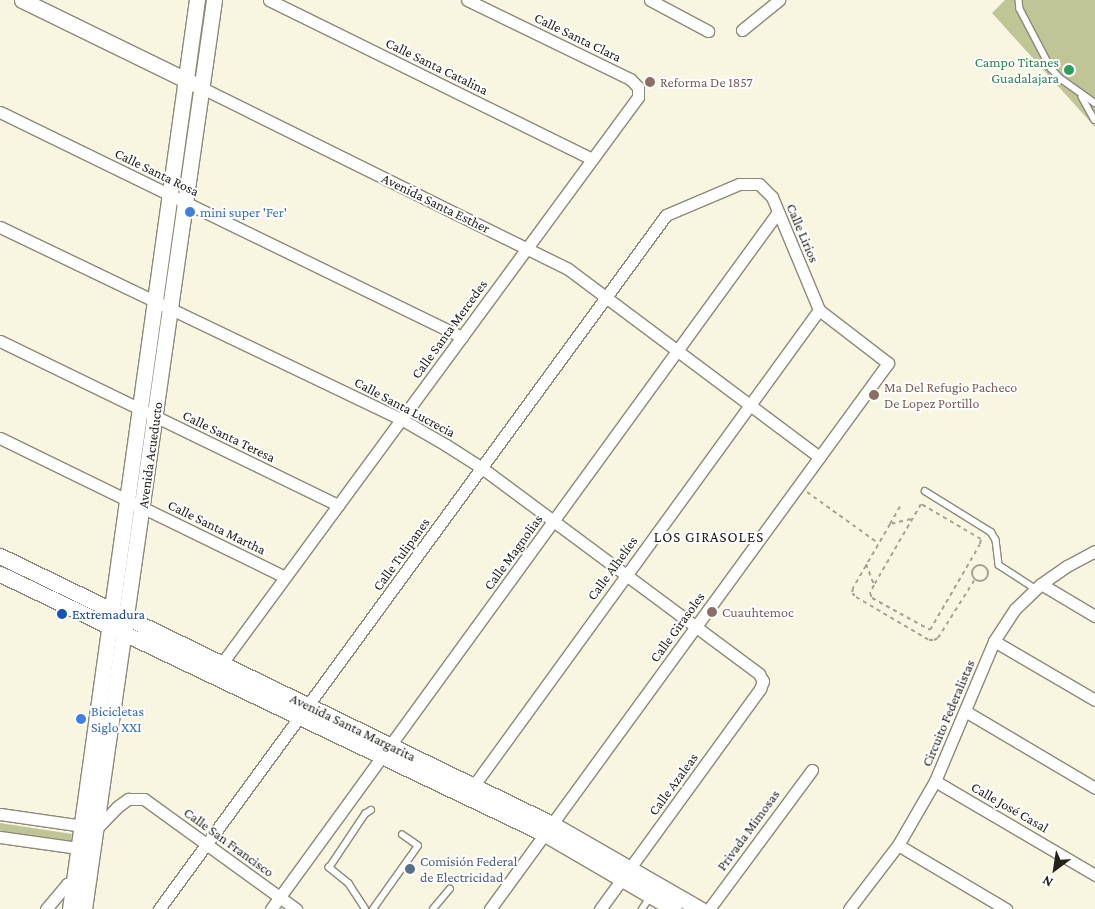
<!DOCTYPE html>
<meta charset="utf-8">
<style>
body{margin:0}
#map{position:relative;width:1095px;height:909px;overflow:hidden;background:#f8f5e1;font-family:"Crimson Pro",serif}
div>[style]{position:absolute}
.green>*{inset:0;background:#c0c596}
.path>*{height:2px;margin-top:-1px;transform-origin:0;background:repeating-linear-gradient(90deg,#a4a293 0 4px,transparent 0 8px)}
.path>.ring{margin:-1px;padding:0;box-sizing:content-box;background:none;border:2px solid #a4a293;border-radius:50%}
.roads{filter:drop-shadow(1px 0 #8d8978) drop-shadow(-1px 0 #8d8978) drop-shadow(0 1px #8d8978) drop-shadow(0 -1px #8d8978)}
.lane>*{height:5.5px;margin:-2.75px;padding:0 2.75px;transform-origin:2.75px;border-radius:2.75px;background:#fff}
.street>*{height:11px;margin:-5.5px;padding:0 5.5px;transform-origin:5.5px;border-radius:5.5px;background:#fff}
.secondary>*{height:15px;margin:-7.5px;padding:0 7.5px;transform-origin:7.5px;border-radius:7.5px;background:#fff}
.dots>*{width:14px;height:14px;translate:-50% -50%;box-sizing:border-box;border:2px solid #fff;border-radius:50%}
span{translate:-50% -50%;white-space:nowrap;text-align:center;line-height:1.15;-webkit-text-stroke:4px #fff;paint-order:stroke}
.street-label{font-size:14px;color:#24221b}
.leisure-label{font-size:14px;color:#27864d}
.right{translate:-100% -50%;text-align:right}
.education-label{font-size:14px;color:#785e54}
.left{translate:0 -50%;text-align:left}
.shop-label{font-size:14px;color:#366cbe}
.transit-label{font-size:14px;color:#164399}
.service-label{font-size:14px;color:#4e5e75}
.neighbourhood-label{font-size:15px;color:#24221b;letter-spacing:1px}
.north{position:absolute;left:1030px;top:844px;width:50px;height:50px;-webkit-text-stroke:4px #fff;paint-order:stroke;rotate:211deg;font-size:14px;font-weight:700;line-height:20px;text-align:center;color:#24221b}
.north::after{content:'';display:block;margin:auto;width:18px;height:22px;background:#24221b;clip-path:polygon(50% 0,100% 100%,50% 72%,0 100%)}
</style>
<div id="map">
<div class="green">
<div style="clip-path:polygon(1005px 0,1095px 0,1095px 127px,992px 13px)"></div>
<div style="clip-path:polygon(0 823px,72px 834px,71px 842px,0 832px)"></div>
</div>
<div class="path">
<div style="left:807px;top:492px;width:87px;rotate:35.7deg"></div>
<div style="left:911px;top:519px;width:22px;rotate:167deg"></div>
<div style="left:890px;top:524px;width:74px;rotate:120deg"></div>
<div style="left:853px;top:588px;width:5px;rotate:101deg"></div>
<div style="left:852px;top:593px;width:6px;rotate:45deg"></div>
<div style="left:856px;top:597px;width:85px;rotate:30.5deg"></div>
<div style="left:929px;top:640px;width:5px"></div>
<div style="left:934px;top:640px;width:4px;rotate:-27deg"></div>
<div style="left:938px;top:638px;width:70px;rotate:-57.9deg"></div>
<div style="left:890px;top:524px;width:22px;rotate:-60deg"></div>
<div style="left:866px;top:564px;width:22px;rotate:69deg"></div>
<div style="left:874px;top:585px;width:9px;rotate:117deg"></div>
<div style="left:870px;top:593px;width:5px;rotate:68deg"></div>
<div style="left:872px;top:598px;width:66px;rotate:28.9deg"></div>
<div style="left:930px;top:630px;width:99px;rotate:-59.8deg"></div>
<div style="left:980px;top:544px;width:5px;rotate:-79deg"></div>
<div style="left:981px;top:539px;width:69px;rotate:-149.7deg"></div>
<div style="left:921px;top:504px;width:94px;rotate:120.1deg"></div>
<div class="ring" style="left:972px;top:565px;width:14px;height:14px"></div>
</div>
<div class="roads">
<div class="lane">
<div style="left:1019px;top:0;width:9px;rotate:84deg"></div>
<div style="left:1020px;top:9px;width:67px;rotate:62.3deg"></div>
<div style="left:1051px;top:68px;width:13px;rotate:48deg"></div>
<div style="left:1060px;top:78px;width:43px;rotate:35.5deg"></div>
<div style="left:1082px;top:97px;width:26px;rotate:61deg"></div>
<div style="left:925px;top:491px;width:78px;rotate:31.8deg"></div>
<div style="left:991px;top:532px;width:9px;rotate:58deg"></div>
<div style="left:996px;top:540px;width:25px;rotate:83deg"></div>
<div style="left:999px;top:565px;width:44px;rotate:33deg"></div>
<div style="left:365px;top:909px;width:30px;rotate:-123deg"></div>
<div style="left:349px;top:884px;width:26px;rotate:-141deg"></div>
<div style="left:329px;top:868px;width:65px;rotate:-56.3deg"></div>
<div style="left:365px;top:814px;width:7px;rotate:-34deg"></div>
<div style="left:373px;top:909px;width:77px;rotate:-54.5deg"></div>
<div style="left:418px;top:846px;width:19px;rotate:-145deg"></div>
<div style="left:433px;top:909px;width:26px;rotate:-50deg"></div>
<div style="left:642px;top:909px;width:16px;rotate:-55deg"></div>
</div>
<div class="street">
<div style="left:269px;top:0;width:360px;rotate:26.2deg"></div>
<div style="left:650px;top:0;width:66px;rotate:28.1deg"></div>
<div style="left:742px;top:30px;width:48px;rotate:-39deg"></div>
<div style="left:202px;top:88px;width:408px;rotate:26.3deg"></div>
<div style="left:568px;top:269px;width:314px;rotate:36.8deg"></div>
<div style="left:0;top:112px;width:514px;rotate:25.97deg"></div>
<div style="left:0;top:227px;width:445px;rotate:25.6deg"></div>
<div style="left:401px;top:419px;width:52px;rotate:30deg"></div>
<div style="left:446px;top:445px;width:43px;rotate:32.6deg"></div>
<div style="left:482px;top:468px;width:345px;rotate:36.6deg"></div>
<div style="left:759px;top:674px;width:8px;rotate:60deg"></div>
<div style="left:763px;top:681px;width:9px;rotate:111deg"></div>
<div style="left:760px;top:689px;width:272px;rotate:126deg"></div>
<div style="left:0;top:341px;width:376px;rotate:25.9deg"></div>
<div style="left:0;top:438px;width:317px;rotate:26deg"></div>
<div style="left:1041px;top:584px;width:63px;rotate:30.7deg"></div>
<div style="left:994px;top:641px;width:117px;rotate:30.3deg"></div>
<div style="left:217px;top:670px;width:711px;rotate:-53.69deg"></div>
<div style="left:638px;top:97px;width:10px;rotate:-90deg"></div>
<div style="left:638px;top:87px;width:11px;rotate:-135deg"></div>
<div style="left:630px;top:79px;width:181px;rotate:-154.1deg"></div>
<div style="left:965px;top:711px;width:151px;rotate:30.6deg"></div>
<div style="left:935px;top:781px;width:186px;rotate:30.4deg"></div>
<div style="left:469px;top:792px;width:596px;rotate:-54.02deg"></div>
<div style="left:0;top:814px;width:98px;rotate:8.2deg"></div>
<div style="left:97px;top:828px;width:29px;rotate:-46deg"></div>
<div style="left:117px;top:807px;width:14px;rotate:-36deg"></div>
<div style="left:128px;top:799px;width:16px"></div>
<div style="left:144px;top:799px;width:188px;rotate:35.9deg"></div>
<div style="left:0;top:837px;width:86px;rotate:8deg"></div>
<div style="left:898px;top:845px;width:126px;rotate:30.7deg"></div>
<div style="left:46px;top:909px;width:33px;rotate:-50deg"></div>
<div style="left:67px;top:884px;width:13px;rotate:-18deg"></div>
<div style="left:159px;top:909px;width:859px;rotate:-53.85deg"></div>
<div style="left:666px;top:215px;width:79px;rotate:-23deg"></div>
<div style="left:739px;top:184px;width:20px"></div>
<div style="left:759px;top:184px;width:18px;rotate:45deg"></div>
<div style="left:772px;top:197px;width:122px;rotate:67.4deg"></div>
<div style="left:819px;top:310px;width:87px;rotate:37.5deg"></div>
<div style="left:888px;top:363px;width:676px;rotate:126.09deg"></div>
<div style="left:271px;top:909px;width:862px;rotate:-53.97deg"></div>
<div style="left:709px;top:909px;width:173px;rotate:-53.5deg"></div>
<div style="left:849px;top:909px;width:81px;rotate:-52.6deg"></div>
<div style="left:898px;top:845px;width:74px;rotate:-60deg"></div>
<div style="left:935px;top:781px;width:152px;rotate:-67.1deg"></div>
<div style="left:994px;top:641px;width:38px;rotate:-57deg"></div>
<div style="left:1015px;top:609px;width:36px;rotate:-44deg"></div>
<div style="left:1041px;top:584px;width:32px;rotate:-35deg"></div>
<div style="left:1067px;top:566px;width:32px;rotate:-28deg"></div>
</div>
<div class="secondary">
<div style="left:22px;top:0;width:191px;rotate:26deg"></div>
<div style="left:0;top:556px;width:614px;rotate:25.9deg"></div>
<div style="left:552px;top:824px;width:171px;rotate:29.9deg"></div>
<div style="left:0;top:574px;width:604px;rotate:25.5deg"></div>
<div style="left:545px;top:834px;width:149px;rotate:30.2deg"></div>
<div style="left:70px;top:909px;width:918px;rotate:-82.05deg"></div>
<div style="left:84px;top:909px;width:918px;rotate:-81.86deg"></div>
</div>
</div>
<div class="dots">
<div style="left:1069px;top:70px;background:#2e9e5b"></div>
<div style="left:650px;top:82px;background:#8d6e63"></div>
<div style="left:190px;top:212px;background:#3f7fe0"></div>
<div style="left:874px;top:395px;background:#8d6e63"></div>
<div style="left:712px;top:612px;background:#8d6e63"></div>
<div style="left:62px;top:614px;background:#1a4fb4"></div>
<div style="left:81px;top:719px;background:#3f7fe0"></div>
<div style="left:410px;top:869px;background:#5c6f8a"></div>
</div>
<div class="street-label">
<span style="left:578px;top:37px;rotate:26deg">Calle Santa Clara</span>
<span style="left:437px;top:66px;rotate:26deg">Calle Santa Catalina</span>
<span style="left:157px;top:172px;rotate:26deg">Calle Santa Rosa</span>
<span style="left:436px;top:203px;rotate:26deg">Avenida Santa Esther</span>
<span style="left:803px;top:233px;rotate:67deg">Calle Lirios</span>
<span style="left:449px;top:329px;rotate:-54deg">Calle Santa Mercedes</span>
<span style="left:405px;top:407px;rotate:28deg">Calle Santa Lucrecia</span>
<span style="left:229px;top:436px;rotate:26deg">Calle Santa Teresa</span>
<span style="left:150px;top:455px;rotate:-82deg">Avenida Acueducto</span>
<span style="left:217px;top:527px;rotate:26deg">Calle Santa Martha</span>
<span style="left:513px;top:552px;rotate:-54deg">Calle Magnolias</span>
<span style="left:401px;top:554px;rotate:-54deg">Calle Tulipanes</span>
<span style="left:612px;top:568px;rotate:-54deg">Calle Alhelíes</span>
<span style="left:677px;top:627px;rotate:-54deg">Calle Girasoles</span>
<span style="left:948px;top:713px;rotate:-67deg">Circuito Federalistas</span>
<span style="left:353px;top:727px;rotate:26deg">Avenida Santa Margarita</span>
<span style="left:673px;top:784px;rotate:-54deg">Calle Azaleas</span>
<span style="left:1010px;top:807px;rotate:30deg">Calle José Casal</span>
<span style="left:748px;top:830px;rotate:-54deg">Privada Mimosas</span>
<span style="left:229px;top:842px;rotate:36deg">Calle San Francisco</span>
</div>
<div class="leisure-label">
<span class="right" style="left:1059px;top:70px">Campo Titanes<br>Guadalajara</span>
</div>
<div class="education-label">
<span class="left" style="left:660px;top:82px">Reforma De 1857</span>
<span class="left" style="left:884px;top:395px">Ma Del Refugio Pacheco<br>De Lopez Portillo</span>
<span class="left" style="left:722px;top:612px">Cuauhtemoc</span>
</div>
<div class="shop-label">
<span class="left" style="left:200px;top:212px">mini super 'Fer'</span>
<span class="left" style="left:91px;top:719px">Bicicletas<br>Siglo XXI</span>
</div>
<div class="transit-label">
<span class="left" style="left:72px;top:614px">Extremadura</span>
</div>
<div class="service-label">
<span class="left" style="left:420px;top:869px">Comisión Federal<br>de Electricidad</span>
</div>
<div class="neighbourhood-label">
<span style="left:709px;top:538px">LOS GIRASOLES</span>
</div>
<div class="north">N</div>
</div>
